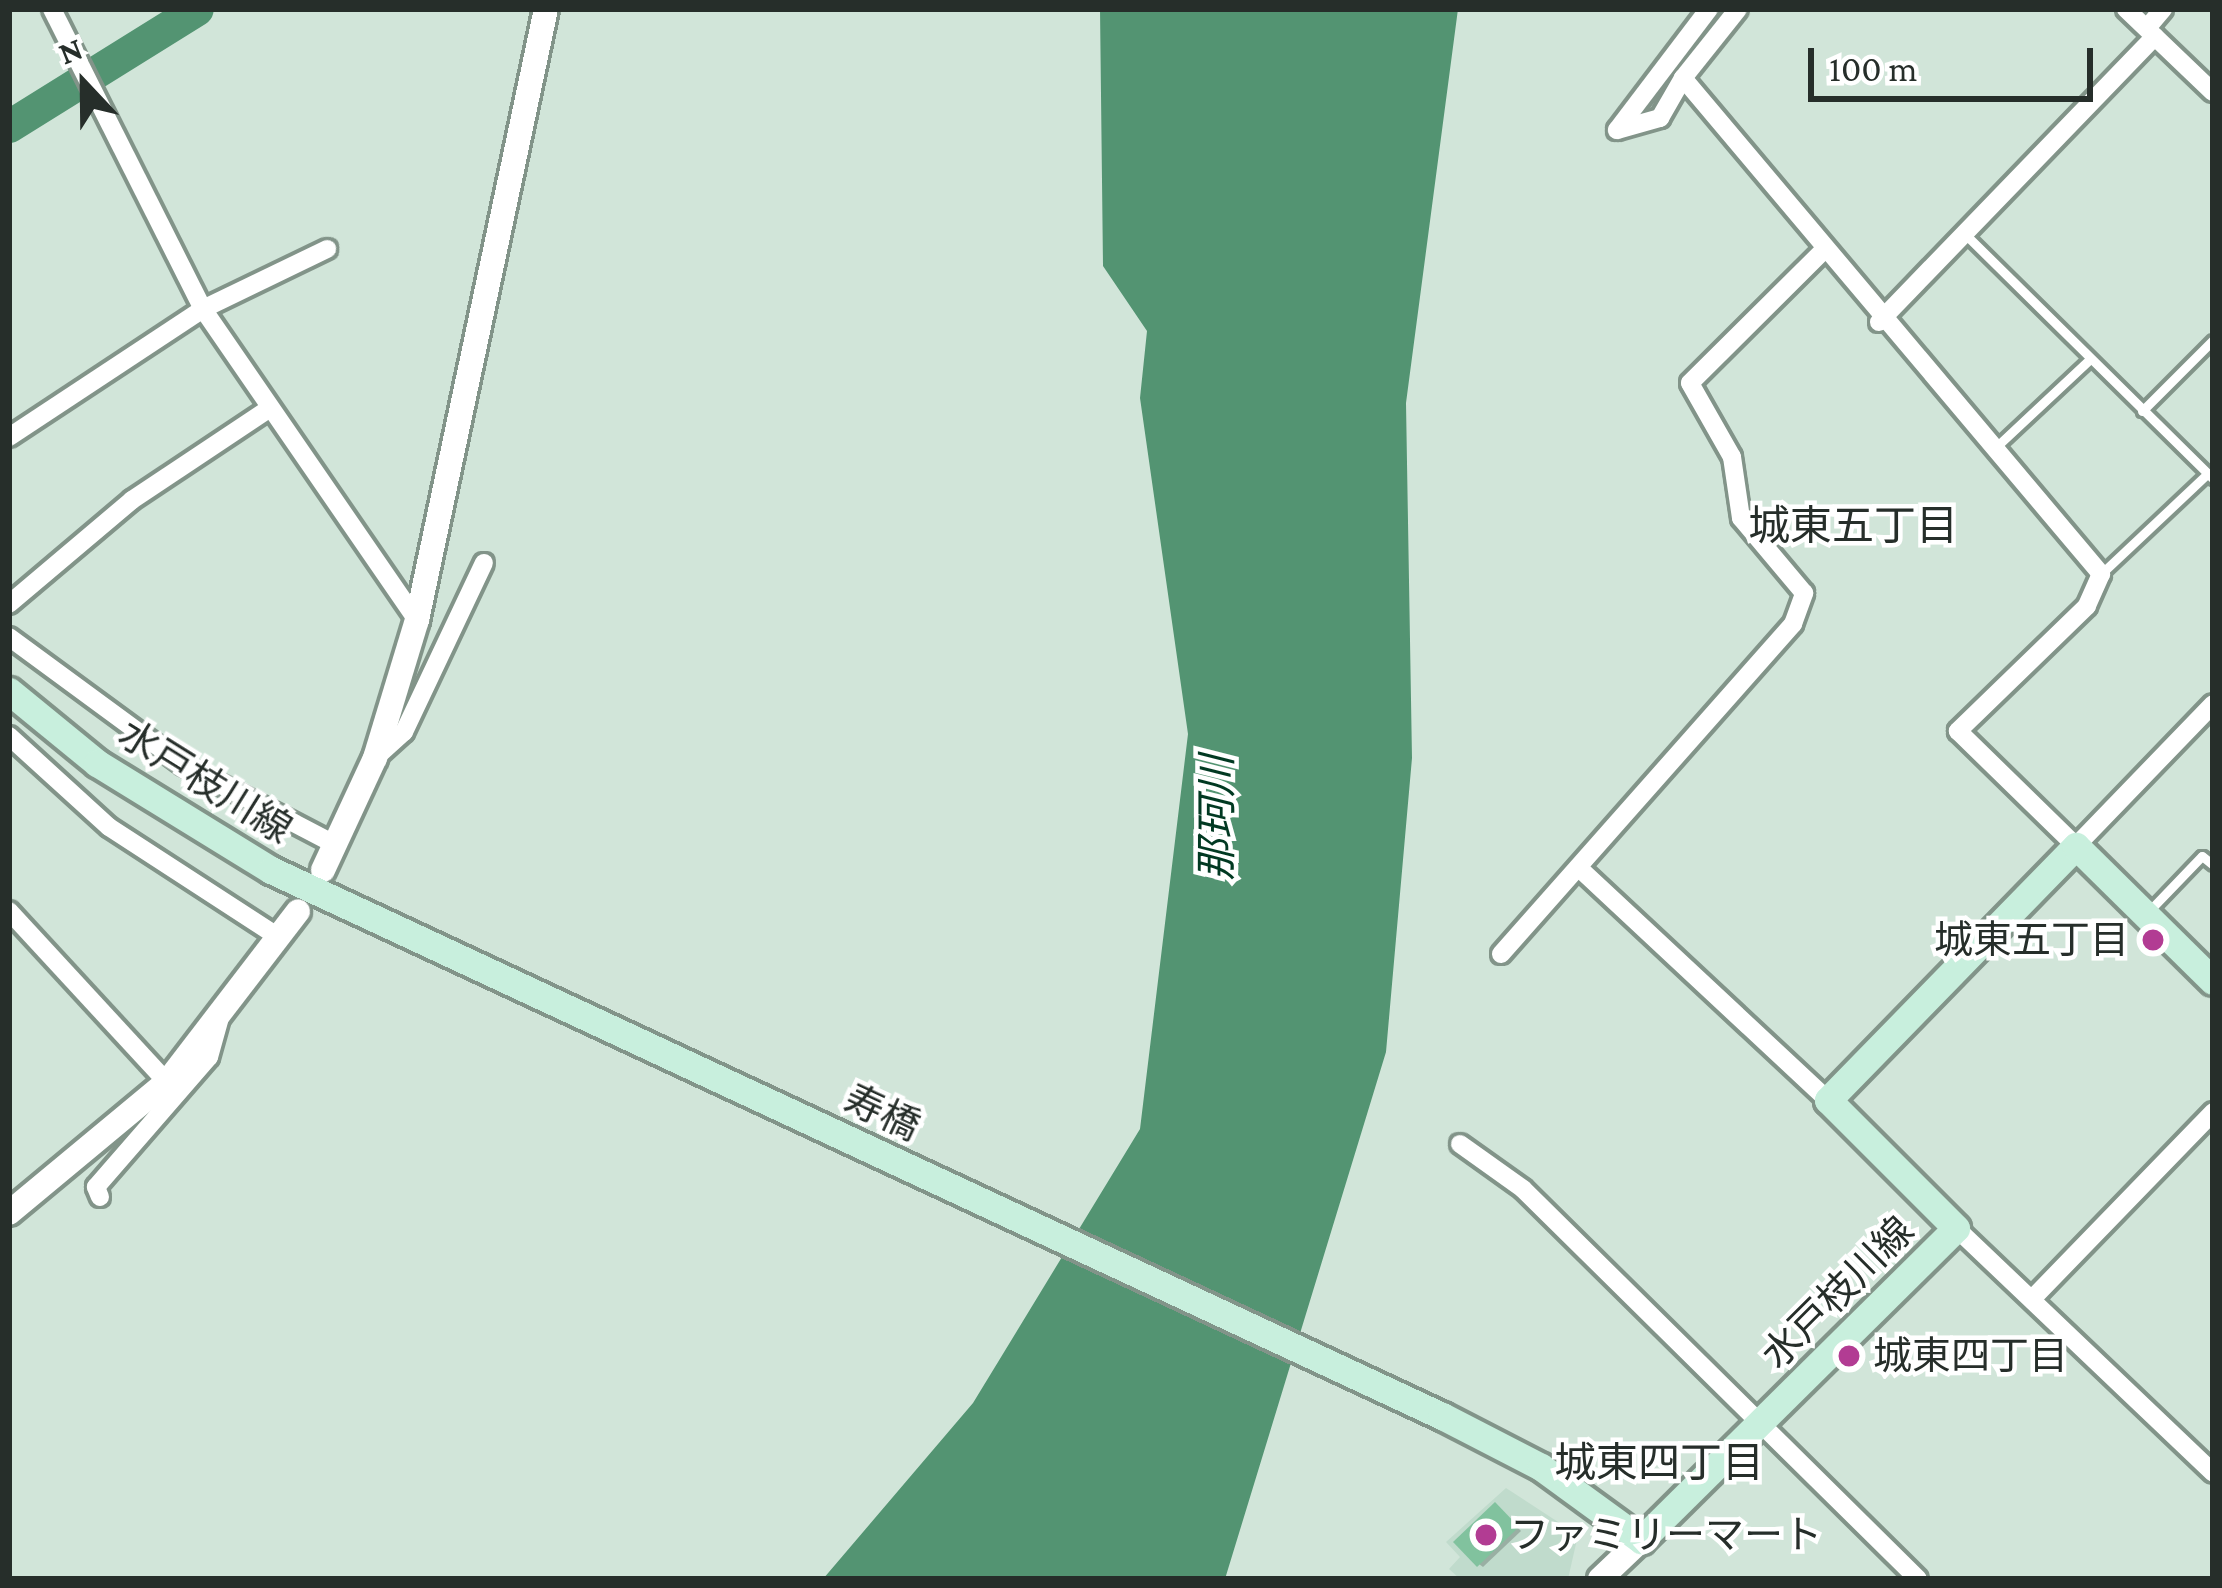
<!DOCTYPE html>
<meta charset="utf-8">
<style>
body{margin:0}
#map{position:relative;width:2222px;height:1588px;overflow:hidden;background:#d1e5d9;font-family:"Crimson Pro","Noto Sans JP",serif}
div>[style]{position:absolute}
.built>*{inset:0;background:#c0dbcc}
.water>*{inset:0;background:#539472}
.shadow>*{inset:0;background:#0003}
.river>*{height:33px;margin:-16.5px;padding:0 16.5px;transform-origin:16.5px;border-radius:16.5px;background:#539472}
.building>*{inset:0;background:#81c29e}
.roads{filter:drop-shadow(3px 0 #829489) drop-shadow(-3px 0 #829489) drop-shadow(0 3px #829489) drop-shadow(0 -3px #829489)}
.service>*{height:9px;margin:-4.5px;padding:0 4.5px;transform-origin:4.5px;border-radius:4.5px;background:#fff}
.minor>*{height:18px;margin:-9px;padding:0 9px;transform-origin:9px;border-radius:9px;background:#fff}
.tertiary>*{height:24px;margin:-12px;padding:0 12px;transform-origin:12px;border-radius:12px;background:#fff}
.secondary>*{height:27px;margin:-13.5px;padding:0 13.5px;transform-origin:13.5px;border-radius:13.5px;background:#c8efdd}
.dots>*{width:33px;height:33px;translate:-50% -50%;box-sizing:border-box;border:6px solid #fff;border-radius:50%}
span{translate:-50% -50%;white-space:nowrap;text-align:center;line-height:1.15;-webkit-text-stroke:9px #fff;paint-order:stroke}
.street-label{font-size:39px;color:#262e2a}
.poi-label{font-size:39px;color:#262e2a}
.right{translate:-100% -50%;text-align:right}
.left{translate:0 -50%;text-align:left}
.neighbourhood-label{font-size:42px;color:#262e2a}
.water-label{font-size:42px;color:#013922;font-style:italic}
.frame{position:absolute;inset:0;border:12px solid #262e2a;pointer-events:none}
.north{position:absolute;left:24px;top:24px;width:120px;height:120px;-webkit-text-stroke:9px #fff;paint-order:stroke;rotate:338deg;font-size:33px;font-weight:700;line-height:48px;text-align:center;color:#262e2a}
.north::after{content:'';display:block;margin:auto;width:42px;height:54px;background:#262e2a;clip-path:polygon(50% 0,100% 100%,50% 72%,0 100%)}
.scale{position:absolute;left:1808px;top:48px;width:285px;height:54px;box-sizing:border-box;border:6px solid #262e2a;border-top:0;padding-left:15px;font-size:36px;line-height:42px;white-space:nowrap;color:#262e2a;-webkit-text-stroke:9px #fff;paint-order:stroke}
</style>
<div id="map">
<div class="built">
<div style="clip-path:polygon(1506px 1488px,1578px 1535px,1568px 1579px,1460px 1579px,1449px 1569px,1460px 1557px,1446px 1542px)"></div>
</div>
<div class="water">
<div style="clip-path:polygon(1100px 9px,1458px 9px,1406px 403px,1412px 758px,1386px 1052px,1225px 1579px,823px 1579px,973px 1403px,1140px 1129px,1188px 734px,1140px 398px,1147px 331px,1103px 266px)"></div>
</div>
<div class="shadow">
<div style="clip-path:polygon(1499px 1508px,1521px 1531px,1483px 1567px,1479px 1564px)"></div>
</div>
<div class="river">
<div style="left:9px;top:126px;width:221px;rotate:-31.9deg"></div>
</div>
<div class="building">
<div style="clip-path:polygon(1495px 1502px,1519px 1527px,1477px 1567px,1453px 1542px)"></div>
</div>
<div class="roads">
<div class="service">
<div style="left:1967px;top:236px;width:346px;rotate:44.6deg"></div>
<div style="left:2142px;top:411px;width:100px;rotate:-45deg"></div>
<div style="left:1996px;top:447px;width:129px;rotate:-43.1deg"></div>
<div style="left:2101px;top:574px;width:146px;rotate:-43.3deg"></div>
<div style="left:2149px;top:911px;width:76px;rotate:-46.1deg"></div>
<div style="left:2202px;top:856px;width:14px;rotate:39deg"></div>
</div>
<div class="minor">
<div style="left:52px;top:9px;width:336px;rotate:63.3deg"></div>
<div style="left:203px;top:309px;width:378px;rotate:55.5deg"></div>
<div style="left:2126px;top:9px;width:120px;rotate:43.7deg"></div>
<div style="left:2147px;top:28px;width:25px;rotate:-50deg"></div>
<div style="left:1683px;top:78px;width:88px;rotate:-51.4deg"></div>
<div style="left:1617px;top:130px;width:45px;rotate:-15.6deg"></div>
<div style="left:1660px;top:118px;width:46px;rotate:-60.1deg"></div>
<div style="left:1683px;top:78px;width:649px;rotate:49.88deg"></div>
<div style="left:2101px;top:574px;width:35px;rotate:114deg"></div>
<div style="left:2087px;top:606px;width:180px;rotate:135.9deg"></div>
<div style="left:1958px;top:731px;width:165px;rotate:44.3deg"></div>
<div style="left:2076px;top:846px;width:197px;rotate:-46deg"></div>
<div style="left:1617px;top:130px;width:152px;rotate:-52.8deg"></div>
<div style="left:1879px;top:322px;width:397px;rotate:-46deg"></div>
<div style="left:9px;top:437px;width:232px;rotate:-33.4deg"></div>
<div style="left:203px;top:309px;width:138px;rotate:-25.8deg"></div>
<div style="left:9px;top:604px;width:161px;rotate:-40.2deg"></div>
<div style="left:132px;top:500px;width:166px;rotate:-33.7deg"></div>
<div style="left:9px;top:637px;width:216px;rotate:36.3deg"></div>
<div style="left:183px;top:765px;width:170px;rotate:27.6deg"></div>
<div style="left:9px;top:736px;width:135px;rotate:42.3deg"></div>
<div style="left:109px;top:827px;width:204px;rotate:33deg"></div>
<div style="left:375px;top:758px;width:39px;rotate:-42deg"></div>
<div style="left:404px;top:732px;width:187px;rotate:-64.7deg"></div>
<div style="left:1579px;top:868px;width:340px;rotate:43deg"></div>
<div style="left:9px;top:911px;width:233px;rotate:47.3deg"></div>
<div style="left:1501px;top:954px;width:441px;rotate:-48.5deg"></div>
<div style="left:1793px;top:624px;width:33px;rotate:-70deg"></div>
<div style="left:1804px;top:593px;width:98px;rotate:-130deg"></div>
<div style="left:1741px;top:518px;width:62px;rotate:-98.4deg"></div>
<div style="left:1732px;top:457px;width:85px;rotate:-119.6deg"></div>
<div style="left:1690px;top:383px;width:186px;rotate:-44.8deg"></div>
<div style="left:1460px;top:1144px;width:77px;rotate:35.5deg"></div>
<div style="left:1523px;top:1189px;width:555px;rotate:44.64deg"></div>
<div style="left:100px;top:1197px;width:11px;rotate:-112deg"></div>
<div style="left:96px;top:1187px;width:172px;rotate:-49deg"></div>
<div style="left:209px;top:1057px;width:45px;rotate:-74.4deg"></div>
<div style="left:1956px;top:1228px;width:355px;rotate:43.6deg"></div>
<div style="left:2033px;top:1298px;width:259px;rotate:-45.9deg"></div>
</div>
<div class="tertiary">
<div style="left:323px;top:870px;width:123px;rotate:-65.1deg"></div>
<div style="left:375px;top:758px;width:144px;rotate:-73.1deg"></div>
<div style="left:417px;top:620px;width:624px;rotate:-78.08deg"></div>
<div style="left:9px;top:1213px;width:205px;rotate:-39.7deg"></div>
<div style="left:167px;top:1082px;width:215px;rotate:-52.5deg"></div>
<div style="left:1600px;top:1579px;width:57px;rotate:-43.6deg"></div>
</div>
<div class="secondary">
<div style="left:9px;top:691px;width:114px;rotate:39.3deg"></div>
<div style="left:97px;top:763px;width:204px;rotate:31.6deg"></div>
<div style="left:271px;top:870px;width:1292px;rotate:25deg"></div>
<div style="left:1442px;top:1416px;width:111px;rotate:27.3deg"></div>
<div style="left:1541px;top:1467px;width:124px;rotate:36.1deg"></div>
<div style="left:1641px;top:1540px;width:443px;rotate:-44.7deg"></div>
<div style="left:1956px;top:1228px;width:181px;rotate:-135deg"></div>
<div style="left:1828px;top:1100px;width:355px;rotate:-45.7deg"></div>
<div style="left:2076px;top:846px;width:192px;rotate:44.6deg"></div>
</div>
</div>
<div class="dots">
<div style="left:2153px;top:940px;background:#b23c93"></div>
<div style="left:1849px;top:1356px;background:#b23c93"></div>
<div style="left:1486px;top:1535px;background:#b23c93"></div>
</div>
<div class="street-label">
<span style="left:205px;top:782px;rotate:32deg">水戸枝川線</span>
<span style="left:882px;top:1113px;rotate:25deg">寿橋</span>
<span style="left:1838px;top:1293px;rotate:-45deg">水戸枝川線</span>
</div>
<div class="poi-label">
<span class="right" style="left:2129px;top:940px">城東五丁目</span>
<span class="left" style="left:1873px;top:1356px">城東四丁目</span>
<span class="left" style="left:1510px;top:1535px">ファミリーマート</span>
</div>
<div class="neighbourhood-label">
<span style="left:1853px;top:526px">城東五丁目</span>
<span style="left:1659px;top:1463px">城東四丁目</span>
</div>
<div class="water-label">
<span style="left:1217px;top:818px;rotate:-90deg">那珂川</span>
</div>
<div class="frame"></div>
<div class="north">N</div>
<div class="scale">100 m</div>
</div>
